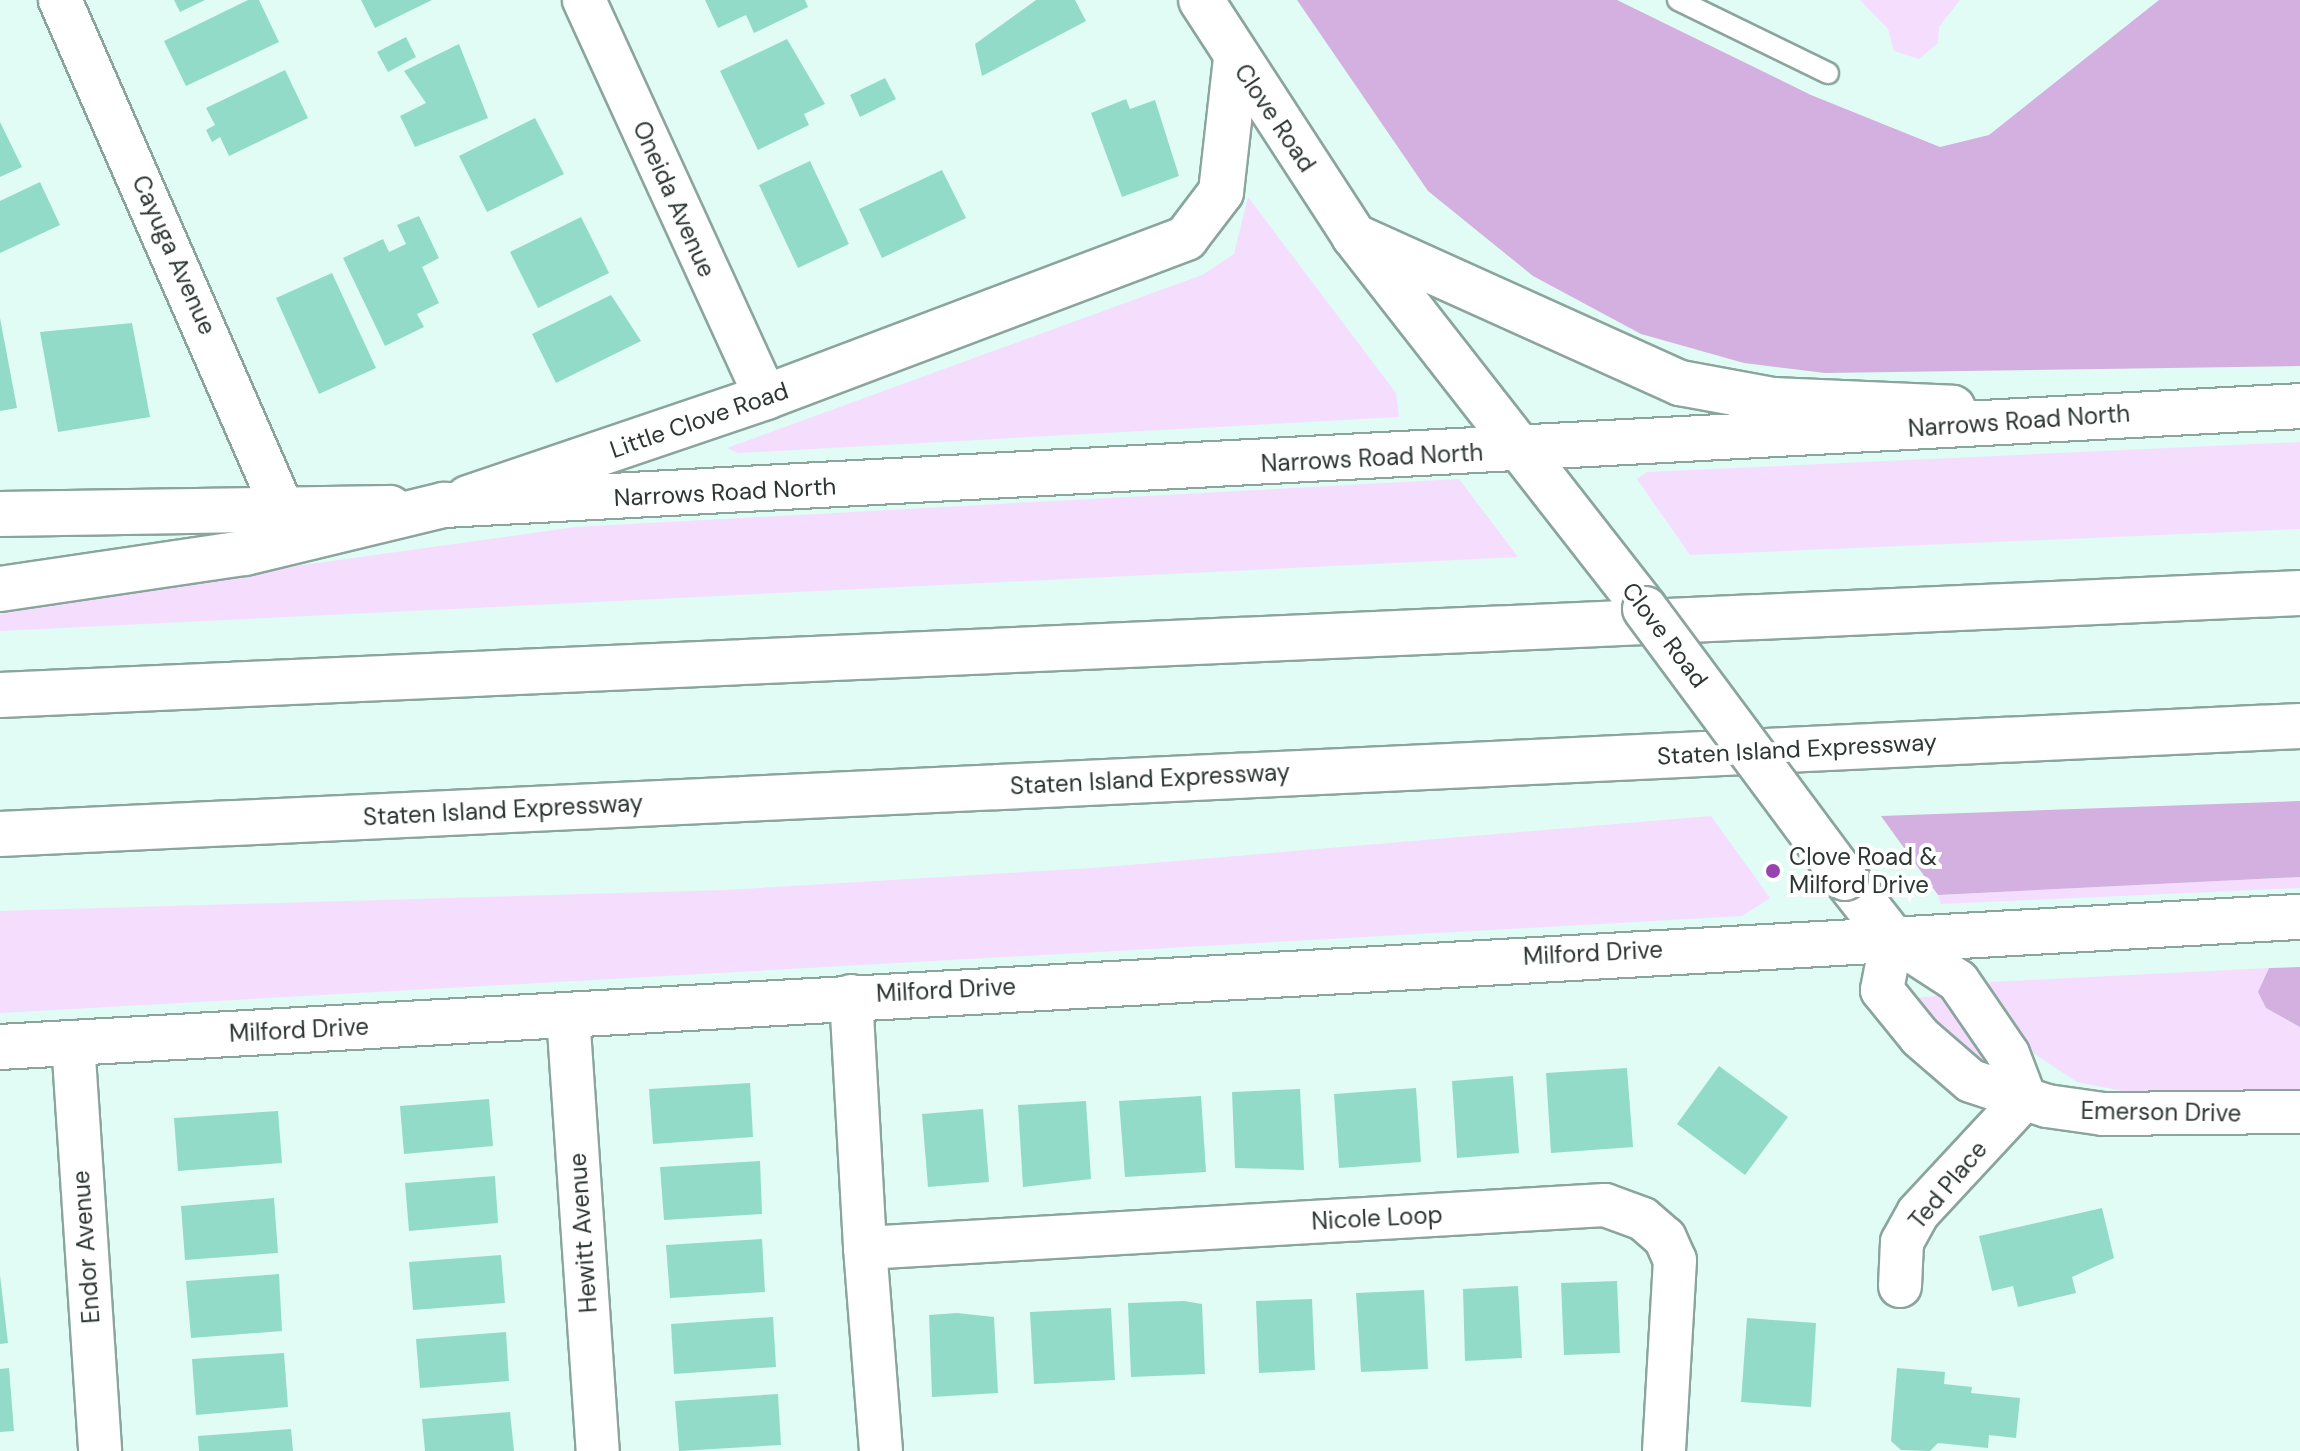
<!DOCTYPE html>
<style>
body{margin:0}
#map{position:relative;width:2300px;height:1451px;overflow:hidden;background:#e1fcf5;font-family:"DM Sans",sans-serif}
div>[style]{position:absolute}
.green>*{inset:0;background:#f5ddfd}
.forest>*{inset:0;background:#d4b0e0}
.building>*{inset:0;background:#93dbc9}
.roads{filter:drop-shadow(2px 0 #8ba59d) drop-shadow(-2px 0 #8ba59d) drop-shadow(0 2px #8ba59d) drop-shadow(0 -2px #8ba59d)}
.service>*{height:20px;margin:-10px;padding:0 10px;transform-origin:10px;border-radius:10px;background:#fff}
.minor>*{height:42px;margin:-21px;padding:0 21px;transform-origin:21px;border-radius:21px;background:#fff}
.tertiary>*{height:44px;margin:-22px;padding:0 22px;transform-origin:22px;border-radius:22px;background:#fff}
.secondary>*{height:44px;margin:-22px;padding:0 22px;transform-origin:22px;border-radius:22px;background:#fff}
.primary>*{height:44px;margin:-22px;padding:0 22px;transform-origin:22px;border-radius:22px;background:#fff}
.motorway>*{height:44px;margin:-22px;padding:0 22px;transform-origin:22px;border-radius:22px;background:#fff}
.bridges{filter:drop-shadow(2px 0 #8ba59d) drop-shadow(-2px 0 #8ba59d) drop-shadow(0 2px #8ba59d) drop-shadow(0 -2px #8ba59d)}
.secondary-bridge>*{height:44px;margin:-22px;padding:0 22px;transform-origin:22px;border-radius:22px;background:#fff}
.dots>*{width:22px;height:22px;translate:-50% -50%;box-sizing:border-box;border:4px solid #fff;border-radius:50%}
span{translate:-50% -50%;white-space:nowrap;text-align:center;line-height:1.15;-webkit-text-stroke:8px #fff;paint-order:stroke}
.street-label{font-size:24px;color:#2c3633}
.poi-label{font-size:24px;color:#2c3633}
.left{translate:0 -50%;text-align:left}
</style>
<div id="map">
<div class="green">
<div style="clip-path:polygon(1860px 0,1960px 0,1939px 27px,1938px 43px,1919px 59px,1894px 51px,1888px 29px)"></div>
<div style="clip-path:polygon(1248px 197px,1396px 393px,1399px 417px,738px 453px,727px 448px,1202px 275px,1234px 254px)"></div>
<div style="clip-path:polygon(2300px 442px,2300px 529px,1690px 555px,1637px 479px,1647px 472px)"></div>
<div style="clip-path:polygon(1459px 479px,1518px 557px,0 631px,0 607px,576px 527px)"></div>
<div style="clip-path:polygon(1711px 816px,1770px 898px,1742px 916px,0 1013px,0 911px,726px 890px,1093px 868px)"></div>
<div style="clip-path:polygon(2300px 877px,2300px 888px,1941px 904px,1938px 895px)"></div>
<div style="clip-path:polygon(2269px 968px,2258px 992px,2266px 1008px,2300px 1027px,2300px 1090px,2138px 1094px,2077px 1082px,2033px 1053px,1985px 991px,1990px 982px)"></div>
<div style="clip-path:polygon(1949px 995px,1996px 1059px,1987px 1075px,1915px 998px)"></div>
</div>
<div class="forest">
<div style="clip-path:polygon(1297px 0,1617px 0,1811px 95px,1940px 147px,1989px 135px,2159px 0,2300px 0,2300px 366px,1825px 373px,1744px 363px,1641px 334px,1533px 276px,1428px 191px)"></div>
<div style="clip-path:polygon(2300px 801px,2300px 877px,1938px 895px,1881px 816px)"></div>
<div style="clip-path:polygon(2300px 967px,2300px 1027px,2266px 1008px,2258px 992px,2269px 968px)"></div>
</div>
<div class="building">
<div style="clip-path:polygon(174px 0,205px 0,180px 12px)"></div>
<div style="clip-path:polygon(248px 0,259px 0,279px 42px,186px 86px,164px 41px)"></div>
<div style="clip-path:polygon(361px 0,432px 0,375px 28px)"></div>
<div style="clip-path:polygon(705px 0,805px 0,808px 7px,754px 33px,746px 15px,718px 28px)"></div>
<div style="clip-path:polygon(1036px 0,1075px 0,1086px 21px,982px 76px,975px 44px)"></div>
<div style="clip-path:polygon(406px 37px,416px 57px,388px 72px,377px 52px)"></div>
<div style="clip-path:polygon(787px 39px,825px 104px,804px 114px,809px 125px,758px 150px,720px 71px)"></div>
<div style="clip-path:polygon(459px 44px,488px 118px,415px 147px,400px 116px,426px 103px,404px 71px)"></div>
<div style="clip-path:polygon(285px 70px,308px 118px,229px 156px,220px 137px,212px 142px,206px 130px,215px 125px,206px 108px)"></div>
<div style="clip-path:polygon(885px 78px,896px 99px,860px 117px,850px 95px)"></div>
<div style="clip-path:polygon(1126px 99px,1130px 109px,1155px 100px,1179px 176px,1122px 197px,1091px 113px)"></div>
<div style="clip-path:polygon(535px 118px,564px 174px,487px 212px,459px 156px)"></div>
<div style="clip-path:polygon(0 122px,22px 167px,0 177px)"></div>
<div style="clip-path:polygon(810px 161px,849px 244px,798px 268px,759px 185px)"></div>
<div style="clip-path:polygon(942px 170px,966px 218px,882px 258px,859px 209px)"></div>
<div style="clip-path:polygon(40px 182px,60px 225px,0 253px,0 201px)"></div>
<div style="clip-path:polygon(419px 216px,439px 258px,422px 267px,439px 303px,417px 314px,424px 327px,385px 346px,343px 258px,383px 239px,389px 252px,406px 244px,397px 225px)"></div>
<div style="clip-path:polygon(581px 217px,609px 273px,538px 308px,510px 252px)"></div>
<div style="clip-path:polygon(332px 273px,376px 368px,319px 394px,276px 298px)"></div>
<div style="clip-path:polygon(611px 295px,641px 341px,556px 383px,532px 334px)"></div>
<div style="clip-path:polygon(0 318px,17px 408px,0 411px)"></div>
<div style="clip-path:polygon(132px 323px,150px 417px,58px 432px,40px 332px)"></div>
<div style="clip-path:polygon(1719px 1066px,1788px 1117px,1745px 1175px,1677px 1124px)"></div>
<div style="clip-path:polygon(1627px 1068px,1633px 1147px,1551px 1153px,1546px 1073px)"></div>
<div style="clip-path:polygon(1513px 1076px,1519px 1153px,1457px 1158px,1452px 1081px)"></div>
<div style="clip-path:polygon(750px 1083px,753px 1137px,653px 1144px,649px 1089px)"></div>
<div style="clip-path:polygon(1416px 1088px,1421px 1162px,1339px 1168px,1334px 1094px)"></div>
<div style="clip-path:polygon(1300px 1089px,1304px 1170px,1235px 1168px,1232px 1092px)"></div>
<div style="clip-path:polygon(1201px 1096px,1206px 1172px,1125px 1177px,1119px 1101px)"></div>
<div style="clip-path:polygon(489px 1099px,493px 1146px,404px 1154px,400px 1106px)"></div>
<div style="clip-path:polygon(1086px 1101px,1091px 1179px,1023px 1187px,1018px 1105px)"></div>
<div style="clip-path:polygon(983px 1109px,989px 1182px,928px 1187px,922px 1114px)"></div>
<div style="clip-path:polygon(278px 1111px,282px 1163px,178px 1171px,174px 1118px)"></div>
<div style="clip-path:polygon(760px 1161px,762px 1214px,664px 1220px,660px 1167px)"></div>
<div style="clip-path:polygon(495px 1176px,498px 1223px,409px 1231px,405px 1183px)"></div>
<div style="clip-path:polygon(274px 1198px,278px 1253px,185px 1260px,181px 1206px)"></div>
<div style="clip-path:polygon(2102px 1208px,2114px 1258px,2072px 1277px,2076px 1293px,2018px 1307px,2013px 1286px,1992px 1291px,1979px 1236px)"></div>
<div style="clip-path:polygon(762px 1239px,765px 1292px,670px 1298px,666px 1245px)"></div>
<div style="clip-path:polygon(501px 1255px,505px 1303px,413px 1310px,409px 1262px)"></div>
<div style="clip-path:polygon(279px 1274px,282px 1331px,191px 1338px,186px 1281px)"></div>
<div style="clip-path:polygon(0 1275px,8px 1343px,0 1344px)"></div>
<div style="clip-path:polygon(1617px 1281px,1620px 1353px,1564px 1355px,1561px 1283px)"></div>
<div style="clip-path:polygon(1518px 1286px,1522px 1358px,1465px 1361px,1463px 1289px)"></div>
<div style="clip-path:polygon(1424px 1290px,1428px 1369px,1361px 1372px,1356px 1293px)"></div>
<div style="clip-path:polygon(1312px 1299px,1315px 1370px,1259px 1373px,1256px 1301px)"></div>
<div style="clip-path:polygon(1184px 1301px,1202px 1304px,1205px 1374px,1131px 1377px,1128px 1303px)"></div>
<div style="clip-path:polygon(1111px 1308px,1115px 1380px,1034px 1384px,1030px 1312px)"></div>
<div style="clip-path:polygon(957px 1313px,994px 1317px,998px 1393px,932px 1397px,929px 1315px)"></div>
<div style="clip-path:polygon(773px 1317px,776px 1367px,674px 1374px,671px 1324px)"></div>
<div style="clip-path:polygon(1747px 1318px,1816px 1323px,1811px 1407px,1741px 1402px)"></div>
<div style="clip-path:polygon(506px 1332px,509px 1381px,420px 1388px,416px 1339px)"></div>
<div style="clip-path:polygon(284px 1353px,288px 1407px,196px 1415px,192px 1359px)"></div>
<div style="clip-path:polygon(9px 1368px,14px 1431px,0 1432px,0 1369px)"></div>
<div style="clip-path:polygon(1897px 1368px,1945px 1372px,1944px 1384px,1972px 1387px,1971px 1393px,2020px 1398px,2016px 1438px,1989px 1435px,1988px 1448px,1938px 1443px,1930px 1451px,1901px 1450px,1891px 1441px)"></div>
<div style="clip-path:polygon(778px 1394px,781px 1445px,679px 1451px,675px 1401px)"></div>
<div style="clip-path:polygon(510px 1412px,514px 1451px,425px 1451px,422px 1419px)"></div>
<div style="clip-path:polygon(291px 1429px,293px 1451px,199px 1451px,198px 1436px)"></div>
</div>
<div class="roads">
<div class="service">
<div style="left:1678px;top:0;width:167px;rotate:26deg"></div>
</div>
<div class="minor">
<div style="left:60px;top:0;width:559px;rotate:66.37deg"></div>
<div style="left:584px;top:0;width:437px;rotate:65.4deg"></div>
<div style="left:851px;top:996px;width:252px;rotate:86.8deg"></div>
<div style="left:568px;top:1015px;width:437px;rotate:86.1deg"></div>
<div style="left:73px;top:1042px;width:410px;rotate:86.2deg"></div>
<div style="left:2025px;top:1098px;width:47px;rotate:-111.1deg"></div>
<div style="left:2008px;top:1054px;width:88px;rotate:-124.4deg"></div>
<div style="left:1958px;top:981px;width:79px;rotate:-146.9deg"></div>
<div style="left:1892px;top:938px;width:53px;rotate:100.9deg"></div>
<div style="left:1882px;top:990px;width:60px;rotate:51deg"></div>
<div style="left:1920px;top:1037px;width:67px;rotate:40.8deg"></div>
<div style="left:1971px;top:1081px;width:80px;rotate:18.2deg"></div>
<div style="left:2047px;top:1106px;width:57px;rotate:8.1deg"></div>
<div style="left:2103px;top:1114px;width:197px;rotate:-0.6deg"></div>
<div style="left:1900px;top:1286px;width:44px;rotate:-87.4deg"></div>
<div style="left:1902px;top:1242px;width:33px;rotate:-61deg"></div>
<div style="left:1918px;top:1213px;width:157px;rotate:-47.1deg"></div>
<div style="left:881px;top:1451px;width:204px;rotate:-94.5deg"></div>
<div style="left:865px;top:1248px;width:741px;rotate:-3.33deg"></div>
<div style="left:1605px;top:1205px;width:40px;rotate:20.2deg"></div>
<div style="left:1643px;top:1219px;width:29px;rotate:41deg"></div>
<div style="left:1665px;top:1238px;width:24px;rotate:66deg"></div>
<div style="left:1675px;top:1260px;width:191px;rotate:93.3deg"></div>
</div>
<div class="tertiary">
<div style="left:0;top:514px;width:390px;rotate:-0.9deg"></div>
</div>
<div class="secondary">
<div style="left:1201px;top:0;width:281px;rotate:57deg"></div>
<div style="left:1354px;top:236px;width:473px;rotate:52deg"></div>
<div style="left:1354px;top:236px;width:358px;rotate:24.3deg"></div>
<div style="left:1680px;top:383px;width:95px;rotate:10.4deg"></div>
<div style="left:1773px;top:400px;width:180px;rotate:2.5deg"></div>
<div style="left:468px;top:498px;width:315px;rotate:-18.7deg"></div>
<div style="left:766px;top:397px;width:449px;rotate:-20.7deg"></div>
<div style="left:1186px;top:238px;width:58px;rotate:-52.7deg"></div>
<div style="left:1221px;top:192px;width:134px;rotate:-83.6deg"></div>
<div style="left:1845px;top:878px;width:76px;rotate:51.9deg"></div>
</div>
<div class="primary">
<div style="left:444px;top:505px;width:1859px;rotate:-3.05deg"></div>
<div style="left:0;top:1047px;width:2304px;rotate:-3.24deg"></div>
</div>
<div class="motorway">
<div style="left:0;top:589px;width:248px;rotate:-8.4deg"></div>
<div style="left:245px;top:553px;width:205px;rotate:-13.6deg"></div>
<div style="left:0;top:695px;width:2302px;rotate:-2.54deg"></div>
<div style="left:0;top:834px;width:2303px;rotate:-2.69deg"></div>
</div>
</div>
<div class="bridges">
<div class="secondary-bridge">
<div style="left:1645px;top:609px;width:335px;rotate:53.4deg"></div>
</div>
</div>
<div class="dots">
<div style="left:1773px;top:871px;background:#9744b2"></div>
</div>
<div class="street-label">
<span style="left:1275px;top:118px;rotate:56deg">Clove Road</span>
<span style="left:674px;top:199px;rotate:66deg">Oneida Avenue</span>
<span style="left:174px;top:255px;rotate:66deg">Cayuga Avenue</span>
<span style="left:699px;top:420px;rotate:-19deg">Little Clove Road</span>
<span style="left:2019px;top:421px;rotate:-4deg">Narrows Road North</span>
<span style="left:1372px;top:458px;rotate:-3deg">Narrows Road North</span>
<span style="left:725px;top:492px;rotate:-3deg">Narrows Road North</span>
<span style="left:1665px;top:635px;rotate:53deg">Clove Road</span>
<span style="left:1797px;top:749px;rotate:-3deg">Staten Island Expressway</span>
<span style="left:1150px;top:779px;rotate:-3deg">Staten Island Expressway</span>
<span style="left:503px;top:810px;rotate:-3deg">Staten Island Expressway</span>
<span style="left:1593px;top:953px;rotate:-3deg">Milford Drive</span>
<span style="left:946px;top:990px;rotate:-3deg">Milford Drive</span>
<span style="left:299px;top:1030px;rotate:-3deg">Milford Drive</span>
<span style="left:2161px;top:1112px;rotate:1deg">Emerson Drive</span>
<span style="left:1948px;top:1185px;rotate:-50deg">Ted Place</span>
<span style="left:1377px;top:1218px;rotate:-3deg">Nicole Loop</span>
<span style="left:583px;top:1233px;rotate:-94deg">Hewitt Avenue</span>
<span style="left:86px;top:1247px;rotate:-94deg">Endor Avenue</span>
</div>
<div class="poi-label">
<span class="left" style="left:1789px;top:871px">Clove Road &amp;<br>Milford Drive</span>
</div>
</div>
